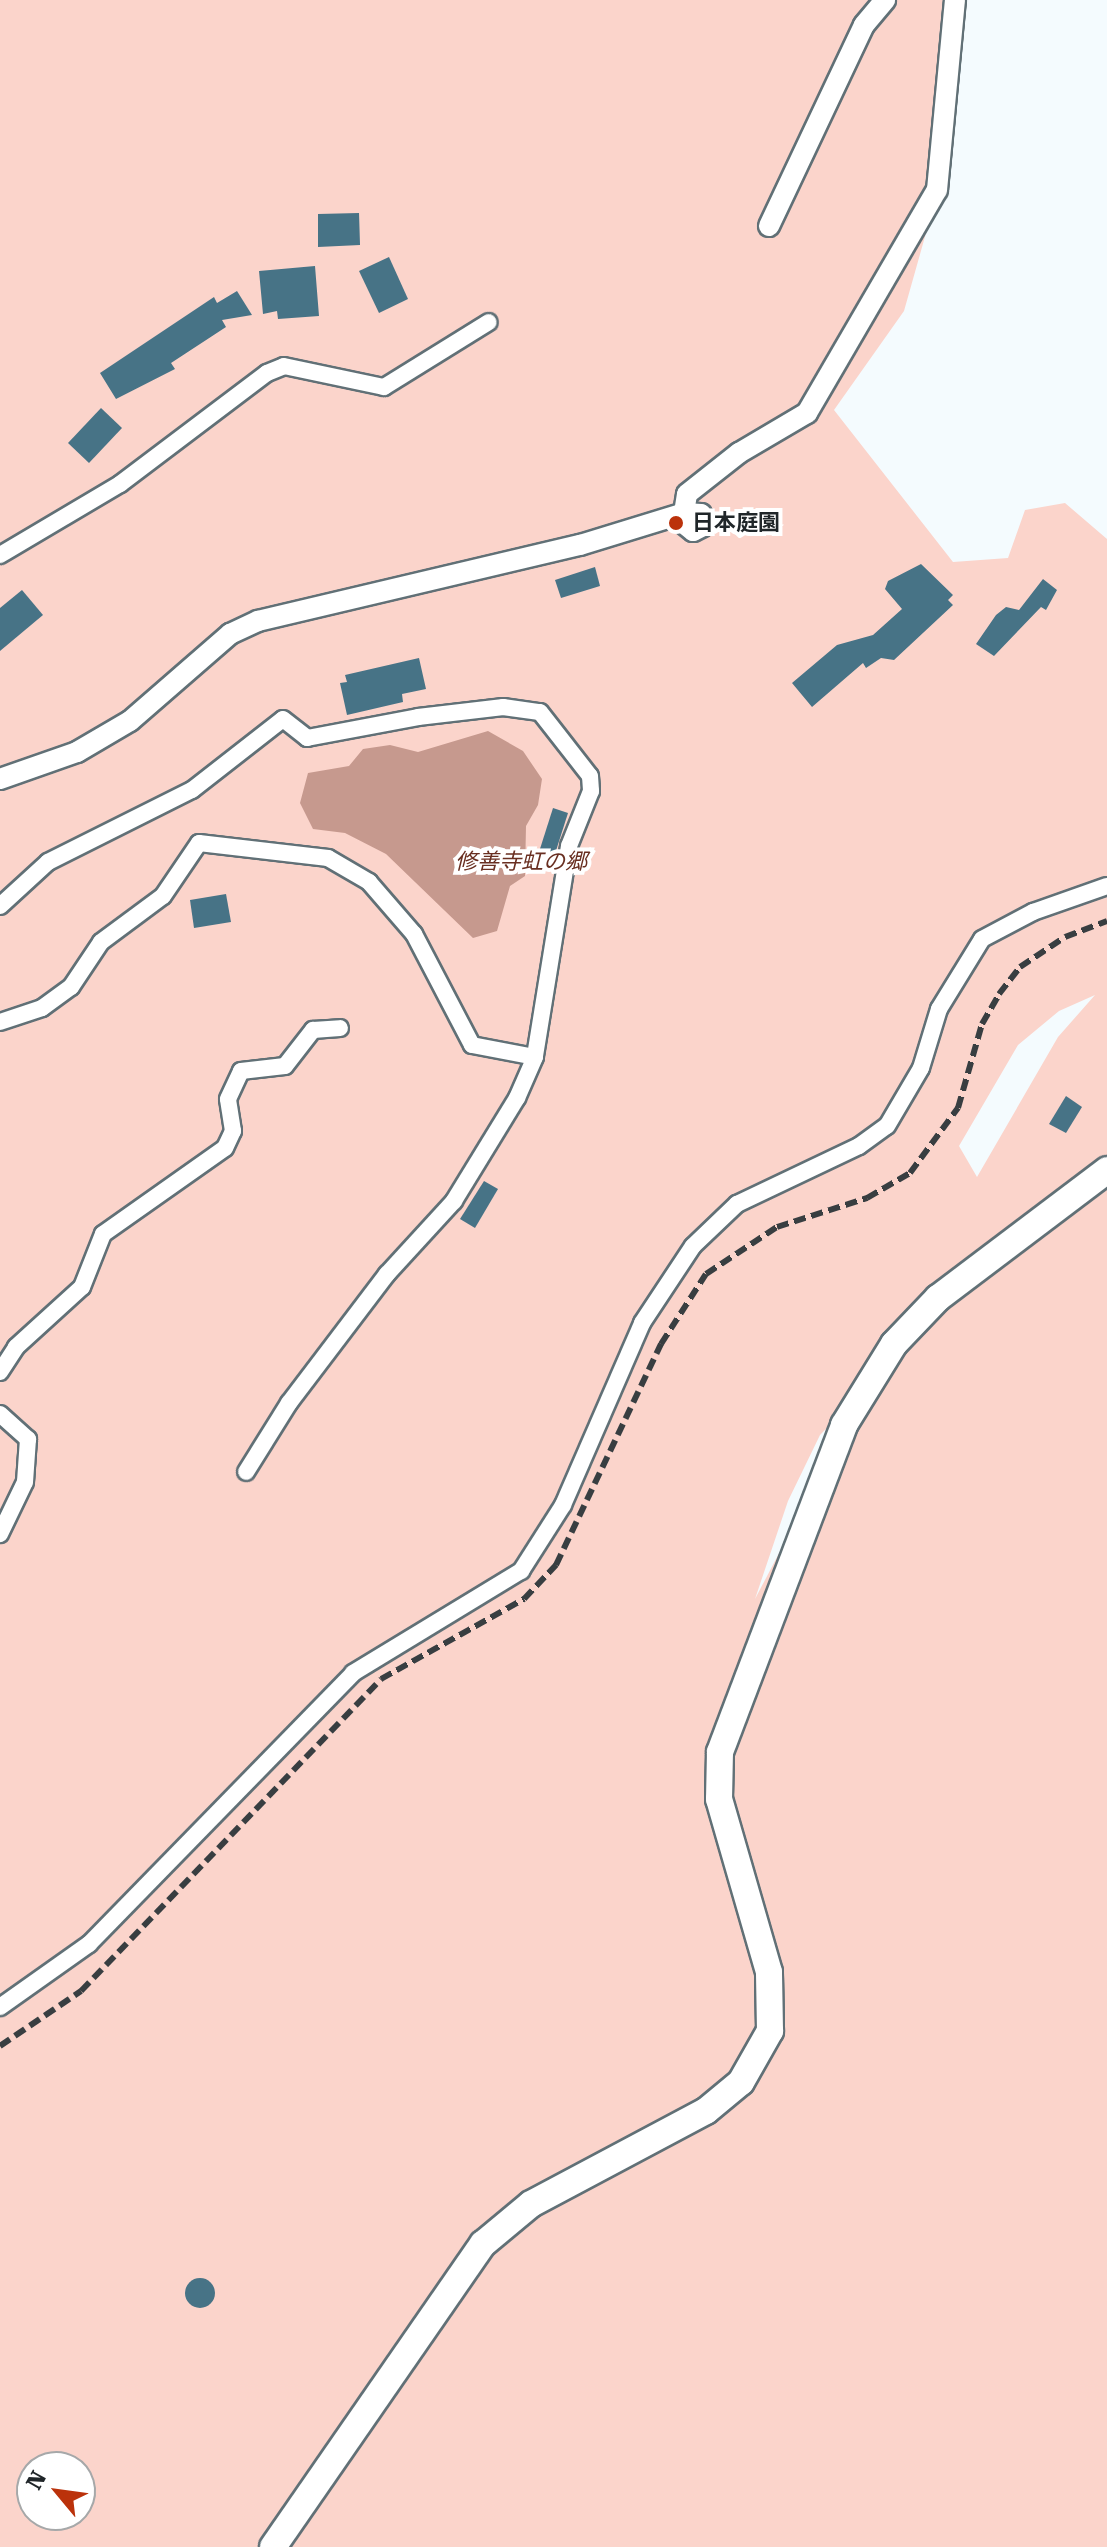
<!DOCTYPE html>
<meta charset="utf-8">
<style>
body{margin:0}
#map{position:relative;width:1107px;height:2547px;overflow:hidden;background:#f4fbfe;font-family:"Roboto Serif","Noto Sans JP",serif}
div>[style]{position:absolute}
.green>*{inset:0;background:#fbd4cb}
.water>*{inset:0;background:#c6998e}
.building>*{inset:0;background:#477386}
.round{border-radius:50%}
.roads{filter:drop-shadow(2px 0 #617076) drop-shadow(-2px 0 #617076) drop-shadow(0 2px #617076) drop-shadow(0 -2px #617076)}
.pedestrian>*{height:16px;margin:-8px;padding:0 8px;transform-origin:8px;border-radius:8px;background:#fff}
.minor>*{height:20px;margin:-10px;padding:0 10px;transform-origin:10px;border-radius:10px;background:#fff}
.tertiary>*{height:26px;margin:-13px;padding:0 13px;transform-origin:13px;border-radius:13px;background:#fff}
.rail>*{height:6px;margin-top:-3px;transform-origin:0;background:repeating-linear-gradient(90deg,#383e41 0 12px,transparent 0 18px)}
.dots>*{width:22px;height:22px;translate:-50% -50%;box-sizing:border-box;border:4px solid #fff;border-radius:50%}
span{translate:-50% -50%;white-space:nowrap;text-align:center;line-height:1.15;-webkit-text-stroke:8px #fff;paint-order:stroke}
.poi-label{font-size:22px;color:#202629;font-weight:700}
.left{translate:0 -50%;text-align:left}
.park-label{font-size:22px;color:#692f21;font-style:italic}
.north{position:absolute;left:16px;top:2451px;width:80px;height:80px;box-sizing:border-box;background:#fff;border:2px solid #a6a8a9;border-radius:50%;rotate:299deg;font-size:22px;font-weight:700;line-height:32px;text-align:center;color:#202629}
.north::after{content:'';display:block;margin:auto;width:28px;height:36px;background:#bb320b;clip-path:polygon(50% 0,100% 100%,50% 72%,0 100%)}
</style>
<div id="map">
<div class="green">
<div style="clip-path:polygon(evenodd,0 0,956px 0,939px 187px,904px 311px,834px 410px,953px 562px,1008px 558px,1025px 510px,1065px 503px,1107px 539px,1107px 2547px,0 2547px,0 0,1095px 995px,1058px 1037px,977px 1177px,959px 1146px,1018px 1045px,1059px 1011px,1095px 995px,0 0,863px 1391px,864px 1391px,755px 1599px,788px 1501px,820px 1435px,863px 1391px,0 0,32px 2467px,80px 2467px,80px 2515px,32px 2515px,32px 2467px)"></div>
</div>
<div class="water">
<div style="clip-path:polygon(488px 731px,523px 751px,542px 779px,538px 805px,526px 826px,525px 876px,510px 886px,497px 931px,473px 938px,386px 854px,345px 833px,313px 829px,300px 803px,308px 773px,349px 766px,363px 749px,390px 745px,418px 752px)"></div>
</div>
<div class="building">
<div style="clip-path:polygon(359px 213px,360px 245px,318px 247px,318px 214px)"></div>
<div style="clip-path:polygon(389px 257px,408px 299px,379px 313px,359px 271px)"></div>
<div style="clip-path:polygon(315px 266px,319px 316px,278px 319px,277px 311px,263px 314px,259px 271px)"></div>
<div style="clip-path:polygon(237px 291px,252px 315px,222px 320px,226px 327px,171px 363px,175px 369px,116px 399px,100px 373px,214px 297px,217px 303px)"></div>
<div style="clip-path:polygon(101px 408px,122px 428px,89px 463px,68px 443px)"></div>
<div style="clip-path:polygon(921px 564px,953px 595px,948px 600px,953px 605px,894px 660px,881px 658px,866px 668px,863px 663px,812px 707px,792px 683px,837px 645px,873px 635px,902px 609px,885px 589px,888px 581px)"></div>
<div style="clip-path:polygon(595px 567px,600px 586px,561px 598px,555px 580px)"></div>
<div style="clip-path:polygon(1043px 579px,1057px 590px,1046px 610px,1041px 607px,994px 656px,976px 644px,996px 615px,1006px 607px,1019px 610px)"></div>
<div style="clip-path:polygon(22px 590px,43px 615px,0 651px,0 608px)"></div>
<div style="clip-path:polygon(419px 658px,426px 689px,402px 694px,403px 702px,347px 715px,340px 683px,347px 682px,345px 675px)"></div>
<div style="clip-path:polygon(553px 808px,568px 813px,554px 857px,539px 852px)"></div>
<div style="clip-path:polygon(226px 894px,231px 922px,194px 928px,190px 900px)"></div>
<div style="clip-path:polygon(1066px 1096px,1082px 1107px,1066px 1133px,1049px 1124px)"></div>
<div style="clip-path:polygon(484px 1181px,498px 1189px,475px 1228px,460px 1219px)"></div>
<div class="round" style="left:185px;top:2278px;width:30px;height:30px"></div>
</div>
<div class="roads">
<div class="pedestrian">
<div style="left:0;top:555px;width:139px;rotate:-30.6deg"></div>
<div style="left:120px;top:484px;width:184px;rotate:-37.1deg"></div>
<div style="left:267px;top:373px;width:18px;rotate:-22deg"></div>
<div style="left:284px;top:366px;width:102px;rotate:11.9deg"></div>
<div style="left:384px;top:387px;width:123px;rotate:-31.8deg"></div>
<div style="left:0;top:906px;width:65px;rotate:-42.5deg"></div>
<div style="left:48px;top:862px;width:161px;rotate:-26.6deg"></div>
<div style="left:192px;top:790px;width:115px;rotate:-38deg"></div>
<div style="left:283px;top:719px;width:31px;rotate:38deg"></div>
<div style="left:307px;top:738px;width:113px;rotate:-10.7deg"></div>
<div style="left:418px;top:717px;width:86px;rotate:-6.7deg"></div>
<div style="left:503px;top:707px;width:37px;rotate:8deg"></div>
<div style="left:540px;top:712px;width:81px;rotate:52deg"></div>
<div style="left:590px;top:776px;width:15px;rotate:86deg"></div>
<div style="left:591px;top:791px;width:59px;rotate:111.8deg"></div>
<div style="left:569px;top:846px;width:214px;rotate:99.2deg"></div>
<div style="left:535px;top:1057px;width:45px;rotate:113.7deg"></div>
<div style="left:517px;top:1098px;width:121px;rotate:121.5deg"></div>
<div style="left:454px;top:1201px;width:99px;rotate:132.5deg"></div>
<div style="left:387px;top:1274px;width:162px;rotate:127.2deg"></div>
<div style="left:289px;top:1403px;width:81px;rotate:121.9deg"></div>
<div style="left:0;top:1022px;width:44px;rotate:-18.4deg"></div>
<div style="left:42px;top:1008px;width:36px;rotate:-36deg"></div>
<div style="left:71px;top:987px;width:54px;rotate:-56.3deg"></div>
<div style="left:101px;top:942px;width:77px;rotate:-36.6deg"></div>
<div style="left:163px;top:896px;width:64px;rotate:-55.8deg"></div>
<div style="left:199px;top:843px;width:130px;rotate:6.6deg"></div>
<div style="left:328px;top:858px;width:48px;rotate:30.3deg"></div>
<div style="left:369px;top:882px;width:69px;rotate:49.1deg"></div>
<div style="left:414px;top:934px;width:125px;rotate:62.4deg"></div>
<div style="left:472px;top:1045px;width:64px;rotate:10.8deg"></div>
<div style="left:0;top:1372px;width:30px;rotate:-57deg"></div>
<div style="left:16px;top:1347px;width:89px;rotate:-42.3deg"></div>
<div style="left:82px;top:1287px;width:57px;rotate:-68.4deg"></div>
<div style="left:103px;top:1234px;width:149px;rotate:-35.2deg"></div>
<div style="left:225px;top:1148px;width:19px;rotate:-65deg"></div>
<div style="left:233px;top:1131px;width:32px;rotate:-99deg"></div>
<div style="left:228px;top:1099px;width:31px;rotate:-65deg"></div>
<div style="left:241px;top:1071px;width:44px;rotate:-6.5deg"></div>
<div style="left:285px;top:1066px;width:46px;rotate:-52.1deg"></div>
<div style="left:313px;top:1030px;width:27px;rotate:-4deg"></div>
<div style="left:0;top:1414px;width:38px;rotate:42deg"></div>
<div style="left:28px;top:1439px;width:43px;rotate:94deg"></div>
<div style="left:25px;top:1482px;width:58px;rotate:115.7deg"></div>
<div style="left:0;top:2007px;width:109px;rotate:-35.3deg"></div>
<div style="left:89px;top:1944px;width:378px;rotate:-45.7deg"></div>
<div style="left:353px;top:1673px;width:197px;rotate:-31.3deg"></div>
<div style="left:521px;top:1571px;width:78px;rotate:-57.5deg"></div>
<div style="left:563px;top:1505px;width:198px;rotate:-66.5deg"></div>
<div style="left:642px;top:1323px;width:92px;rotate:-56.5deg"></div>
<div style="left:693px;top:1246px;width:61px;rotate:-43.7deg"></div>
<div style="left:737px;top:1204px;width:135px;rotate:-25.4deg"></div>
<div style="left:859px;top:1146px;width:34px;rotate:-36deg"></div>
<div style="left:887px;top:1126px;width:67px;rotate:-59.6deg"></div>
<div style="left:921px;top:1068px;width:62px;rotate:-73deg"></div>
<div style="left:939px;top:1009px;width:82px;rotate:-58.4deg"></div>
<div style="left:982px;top:939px;width:58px;rotate:-27.9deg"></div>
<div style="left:1033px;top:912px;width:78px;rotate:-19.4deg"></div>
</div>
<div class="minor">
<div style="left:769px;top:226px;width:222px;rotate:-64.7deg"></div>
<div style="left:864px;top:25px;width:33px;rotate:-50deg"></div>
<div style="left:684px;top:513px;width:19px;rotate:-81deg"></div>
<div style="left:687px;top:494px;width:66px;rotate:-38.3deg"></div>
<div style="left:739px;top:453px;width:79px;rotate:-30.5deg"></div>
<div style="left:807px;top:413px;width:258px;rotate:-59.8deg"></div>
<div style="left:937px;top:190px;width:191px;rotate:-84.6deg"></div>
<div style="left:0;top:779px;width:82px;rotate:-19.3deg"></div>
<div style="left:77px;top:752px;width:61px;rotate:-30.3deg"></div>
<div style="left:130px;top:721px;width:133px;rotate:-41deg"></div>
<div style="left:230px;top:634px;width:31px;rotate:-25deg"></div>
<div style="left:258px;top:621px;width:331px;rotate:-13.3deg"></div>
<div style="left:580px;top:545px;width:109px;rotate:-17.1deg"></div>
<div style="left:684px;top:513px;width:17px;rotate:3deg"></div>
<div style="left:701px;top:514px;width:12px;rotate:81deg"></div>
<div style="left:703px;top:526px;width:11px;rotate:153deg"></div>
<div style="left:693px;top:531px;width:22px;rotate:-141deg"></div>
</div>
<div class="tertiary">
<div style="left:273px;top:2547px;width:369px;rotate:-55.3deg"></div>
<div style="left:483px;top:2244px;width:62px;rotate:-39.8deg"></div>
<div style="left:531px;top:2204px;width:198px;rotate:-28deg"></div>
<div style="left:706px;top:2111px;width:45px;rotate:-39.6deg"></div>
<div style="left:741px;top:2082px;width:59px;rotate:-60.4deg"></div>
<div style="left:770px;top:2031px;width:59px;rotate:-91deg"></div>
<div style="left:769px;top:1972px;width:180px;rotate:-106.1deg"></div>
<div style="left:719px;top:1799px;width:47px;rotate:-88.8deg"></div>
<div style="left:720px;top:1752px;width:350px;rotate:-69.2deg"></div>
<div style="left:844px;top:1425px;width:95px;rotate:-58.3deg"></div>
<div style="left:894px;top:1344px;width:64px;rotate:-46.3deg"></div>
<div style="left:938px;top:1298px;width:212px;rotate:-37.1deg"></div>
</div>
</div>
<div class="rail">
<div style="left:0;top:2046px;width:98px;rotate:-34.2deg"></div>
<div style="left:81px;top:1991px;width:433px;rotate:-46.1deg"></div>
<div style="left:381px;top:1679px;width:164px;rotate:-29.2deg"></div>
<div style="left:524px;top:1599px;width:47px;rotate:-46.7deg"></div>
<div style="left:556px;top:1565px;width:245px;rotate:-64.6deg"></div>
<div style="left:661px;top:1344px;width:83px;rotate:-57.3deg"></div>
<div style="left:706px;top:1274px;width:85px;rotate:-33.5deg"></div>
<div style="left:777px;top:1227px;width:95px;rotate:-17.9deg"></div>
<div style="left:867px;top:1198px;width:50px;rotate:-30.2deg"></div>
<div style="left:910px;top:1173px;width:81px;rotate:-53.6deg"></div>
<div style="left:958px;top:1108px;width:87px;rotate:-74.1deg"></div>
<div style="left:982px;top:1024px;width:34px;rotate:-60deg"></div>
<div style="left:999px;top:994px;width:34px;rotate:-52deg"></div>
<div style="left:1020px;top:967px;width:54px;rotate:-33.7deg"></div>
<div style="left:1065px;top:937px;width:45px;rotate:-20.9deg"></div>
</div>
<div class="dots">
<div style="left:676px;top:523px;background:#bb320b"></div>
</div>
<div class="poi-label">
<span class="left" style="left:692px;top:523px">日本庭園</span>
</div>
<div class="park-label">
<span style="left:521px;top:862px">修善寺虹の郷</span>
</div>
<div class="north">N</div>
</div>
